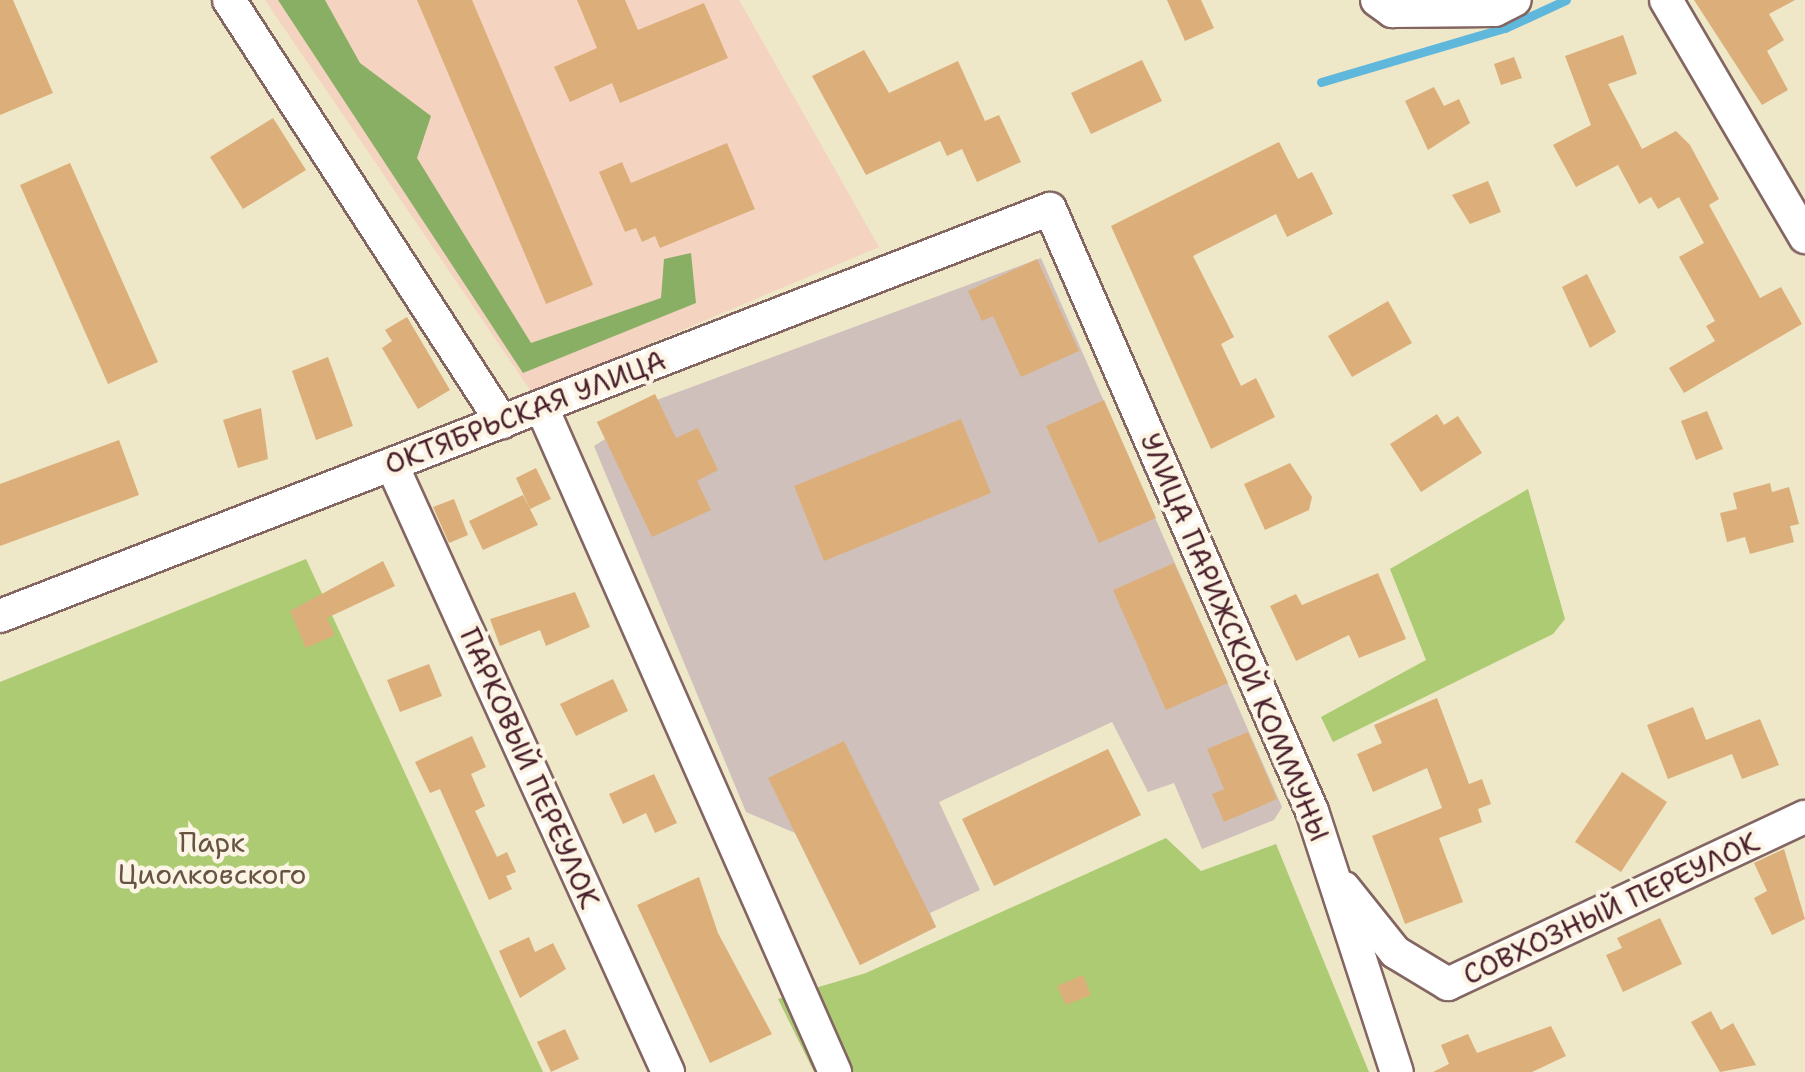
<!DOCTYPE html>
<meta charset="utf-8">
<style>
body{margin:0}
#map{position:relative;width:1805px;height:1072px;overflow:hidden;background:#eee7c8;font-family:"Shantell Sans",sans-serif}
div>[style]{position:absolute}
.built>*{inset:0;background:#f4d3c0}
.industrial>*{inset:0;background:#d0c0bc}
.green>*{inset:0;background:#accb73}
.forest>*{inset:0;background:#89af65}
.stream>*{height:9px;margin:-4.5px;padding:0 4.5px;transform-origin:4.5px;border-radius:4.5px;background:#5fb7dc}
.building>*{inset:0;background:#dcaf7a}
.roads{filter:drop-shadow(2px 0 #836562) drop-shadow(-2px 0 #836562) drop-shadow(0 2px #836562) drop-shadow(0 -2px #836562)}
.minor>*{height:32px;margin:-16px;padding:0 16px;transform-origin:16px;border-radius:16px;background:#fff}
span{translate:-50% -50%;white-space:nowrap;text-align:center;line-height:1.15;-webkit-text-stroke:9px #fcf5e5;paint-order:stroke}
.street-label{font-size:28px;color:#4a1f2b}
.park-label{font-size:28px;color:#675341}
</style>
<div id="map">
<div class="built">
<div style="clip-path:polygon(265px 0,739px 0,879px 247px,532px 393px)"></div>
</div>
<div class="industrial">
<div style="clip-path:polygon(1041px 258px,1282px 807px,1274px 820px,1202px 849px,1174px 783px,1148px 792px,1112px 722px,939px 802px,980px 890px,930px 913px,936px 927px,860px 965px,795px 833px,746px 812px,594px 446px,605px 439px,597px 422px)"></div>
</div>
<div class="green">
<div style="clip-path:polygon(1528px 489px,1565px 619px,1553px 634px,1333px 742px,1321px 717px,1426px 660px,1390px 569px)"></div>
<div style="clip-path:polygon(306px 559px,543px 1072px,0 1072px,0 682px)"></div>
<div style="clip-path:polygon(1166px 838px,1201px 871px,1276px 844px,1369px 1072px,814px 1072px,778px 999px,866px 973px)"></div>
</div>
<div class="forest">
<div style="clip-path:polygon(278px 0,325px 0,360px 63px,431px 116px,417px 158px,531px 343px,661px 298px,664px 259px,691px 253px,696px 303px,523px 373px)"></div>
</div>
<div class="stream">
<div style="left:1321px;top:82px;width:192px;rotate:-16.4deg"></div>
<div style="left:1505px;top:28px;width:67px;rotate:-24.7deg"></div>
</div>
<div class="building">
<div style="clip-path:polygon(0 0,13px 0,53px 93px,0 115px)"></div>
<div style="clip-path:polygon(417px 0,472px 0,593px 285px,546px 304px)"></div>
<div style="clip-path:polygon(577px 0,625px 0,638px 30px,704px 3px,728px 58px,620px 103px,612px 83px,570px 102px,554px 67px,597px 48px)"></div>
<div style="clip-path:polygon(1167px 0,1201px 0,1214px 28px,1185px 41px)"></div>
<div style="clip-path:polygon(1694px 0,1795px 0,1769px 14px,1784px 40px,1767px 51px,1788px 90px,1762px 105px)"></div>
<div style="clip-path:polygon(1623px 35px,1637px 74px,1608px 84px,1642px 149px,1676px 131px,1690px 145px,1719px 199px,1709px 205px,1760px 298px,1781px 287px,1802px 324px,1684px 393px,1669px 368px,1715px 341px,1706px 326px,1715px 321px,1679px 257px,1704px 243px,1679px 197px,1658px 209px,1651px 197px,1639px 204px,1618px 165px,1576px 187px,1553px 145px,1591px 125px,1565px 56px)"></div>
<div style="clip-path:polygon(864px 50px,889px 93px,958px 61px,985px 121px,999px 115px,1021px 162px,977px 182px,962px 149px,947px 156px,940px 141px,866px 175px,812px 76px)"></div>
<div style="clip-path:polygon(1514px 57px,1522px 78px,1501px 85px,1494px 64px)"></div>
<div style="clip-path:polygon(1142px 60px,1162px 101px,1091px 134px,1071px 93px)"></div>
<div style="clip-path:polygon(1434px 87px,1444px 106px,1459px 99px,1470px 123px,1428px 150px,1405px 101px)"></div>
<div style="clip-path:polygon(273px 118px,306px 170px,243px 209px,210px 157px)"></div>
<div style="clip-path:polygon(1279px 142px,1298px 179px,1312px 172px,1333px 214px,1287px 237px,1276px 214px,1193px 256px,1234px 337px,1221px 344px,1241px 386px,1256px 378px,1275px 417px,1211px 449px,1111px 226px)"></div>
<div style="clip-path:polygon(727px 143px,755px 209px,660px 248px,655px 236px,642px 242px,636px 228px,625px 232px,599px 172px,622px 162px,631px 183px)"></div>
<div style="clip-path:polygon(70px 163px,158px 362px,108px 384px,20px 185px)"></div>
<div style="clip-path:polygon(1488px 181px,1501px 212px,1470px 224px,1452px 195px)"></div>
<div style="clip-path:polygon(1037px 259px,1079px 351px,1021px 377px,993px 316px,982px 321px,968px 291px)"></div>
<div style="clip-path:polygon(1587px 274px,1616px 332px,1590px 348px,1562px 287px)"></div>
<div style="clip-path:polygon(1388px 301px,1412px 343px,1352px 377px,1328px 336px)"></div>
<div style="clip-path:polygon(407px 317px,450px 390px,418px 409px,382px 348px,392px 341px,385px 330px)"></div>
<div style="clip-path:polygon(328px 357px,353px 426px,316px 440px,292px 371px)"></div>
<div style="clip-path:polygon(655px 394px,676px 438px,698px 428px,718px 470px,697px 481px,711px 510px,652px 537px,597px 422px)"></div>
<div style="clip-path:polygon(1104px 400px,1156px 518px,1099px 543px,1046px 426px)"></div>
<div style="clip-path:polygon(261px 408px,268px 459px,238px 468px,223px 420px)"></div>
<div style="clip-path:polygon(1707px 411px,1723px 449px,1696px 460px,1681px 421px)"></div>
<div style="clip-path:polygon(1437px 414px,1444px 425px,1458px 416px,1482px 453px,1421px 492px,1390px 444px)"></div>
<div style="clip-path:polygon(961px 419px,991px 493px,824px 561px,794px 486px)"></div>
<div style="clip-path:polygon(119px 440px,139px 495px,0 546px,0 484px)"></div>
<div style="clip-path:polygon(1290px 463px,1312px 497px,1309px 510px,1265px 530px,1244px 484px)"></div>
<div style="clip-path:polygon(536px 468px,551px 499px,530px 509px,516px 478px)"></div>
<div style="clip-path:polygon(1770px 483px,1772px 492px,1789px 487px,1799px 524px,1790px 526px,1794px 542px,1750px 554px,1745px 537px,1727px 542px,1720px 513px,1737px 509px,1733px 493px)"></div>
<div style="clip-path:polygon(523px 495px,538px 525px,483px 550px,469px 521px)"></div>
<div style="clip-path:polygon(454px 499px,468px 535px,449px 543px,433px 507px)"></div>
<div style="clip-path:polygon(383px 561px,395px 586px,327px 618px,335px 635px,306px 648px,290px 611px)"></div>
<div style="clip-path:polygon(1174px 563px,1228px 683px,1166px 710px,1113px 590px)"></div>
<div style="clip-path:polygon(1378px 573px,1406px 639px,1359px 658px,1349px 635px,1296px 661px,1270px 606px,1296px 594px,1302px 605px)"></div>
<div style="clip-path:polygon(575px 592px,590px 627px,546px 646px,540px 630px,500px 646px,490px 619px)"></div>
<div style="clip-path:polygon(429px 664px,442px 696px,400px 712px,387px 680px)"></div>
<div style="clip-path:polygon(613px 679px,628px 711px,576px 736px,560px 704px)"></div>
<div style="clip-path:polygon(1437px 698px,1469px 784px,1482px 779px,1491px 804px,1478px 809px,1482px 822px,1439px 838px,1463px 902px,1405px 924px,1372px 836px,1442px 808px,1427px 768px,1373px 792px,1357px 754px,1382px 743px,1374px 725px)"></div>
<div style="clip-path:polygon(1693px 707px,1706px 740px,1760px 719px,1779px 765px,1742px 779px,1732px 754px,1668px 779px,1647px 725px)"></div>
<div style="clip-path:polygon(1248px 732px,1277px 799px,1224px 822px,1212px 794px,1224px 789px,1207px 749px)"></div>
<div style="clip-path:polygon(472px 736px,486px 767px,471px 774px,485px 806px,475px 811px,497px 857px,507px 852px,516px 872px,506px 876px,512px 889px,489px 900px,440px 789px,430px 793px,415px 762px)"></div>
<div style="clip-path:polygon(844px 741px,936px 927px,860px 965px,768px 778px)"></div>
<div style="clip-path:polygon(1108px 749px,1141px 815px,994px 886px,962px 819px)"></div>
<div style="clip-path:polygon(1622px 772px,1667px 802px,1621px 872px,1575px 842px)"></div>
<div style="clip-path:polygon(654px 774px,677px 823px,655px 833px,646px 813px,623px 824px,609px 794px)"></div>
<div style="clip-path:polygon(1784px 849px,1805px 919px,1772px 935px,1754px 898px,1767px 891px,1754px 863px)"></div>
<div style="clip-path:polygon(699px 877px,718px 933px,772px 1034px,710px 1063px,637px 905px)"></div>
<div style="clip-path:polygon(1660px 918px,1682px 964px,1623px 992px,1606px 955px,1622px 948px,1617px 938px)"></div>
<div style="clip-path:polygon(529px 937px,535px 952px,553px 943px,566px 969px,520px 998px,499px 951px)"></div>
<div style="clip-path:polygon(1083px 975px,1091px 995px,1066px 1005px,1057px 986px)"></div>
<div style="clip-path:polygon(1711px 1011px,1721px 1030px,1733px 1023px,1756px 1065px,1720px 1072px,1691px 1022px)"></div>
<div style="clip-path:polygon(1551px 1026px,1566px 1056px,1532px 1072px,1433px 1072px,1449px 1064px,1441px 1045px,1468px 1034px,1477px 1053px)"></div>
<div style="clip-path:polygon(565px 1029px,579px 1059px,551px 1072px,537px 1042px)"></div>
</div>
<div class="roads">
<div class="minor">
<div style="left:229px;top:0;width:503px;rotate:57.1deg"></div>
<div style="left:1377px;top:0;width:19px;rotate:36deg"></div>
<div style="left:1392px;top:11px;width:103px;rotate:-0.6deg"></div>
<div style="left:1495px;top:10px;width:22px;rotate:-27deg"></div>
<div style="left:1666px;top:0;width:275px;rotate:59.6deg"></div>
<div style="left:542px;top:408px;width:726px;rotate:66.19deg"></div>
<div style="left:392px;top:465px;width:667px;rotate:65.55deg"></div>
<div style="left:0;top:616px;width:1126px;rotate:-21.19deg"></div>
<div style="left:1050px;top:209px;width:657px;rotate:66.48deg"></div>
<div style="left:1312px;top:811px;width:274px;rotate:72deg"></div>
<div style="left:1344px;top:888px;width:82px;rotate:51.4deg"></div>
<div style="left:1395px;top:952px;width:62px;rotate:31.1deg"></div>
<div style="left:1448px;top:984px;width:394px;rotate:-25.1deg"></div>
</div>
</div>
<div class="street-label">
<span style="left:525px;top:412px;rotate:-21deg">ОКТЯБРЬСКАЯ УЛИЦА</span>
<span style="left:1235px;top:637px;rotate:67deg">УЛИЦА ПАРИЖСКОЙ КОММУНЫ</span>
<span style="left:530px;top:768px;rotate:66deg">ПАРКОВЫЙ ПЕРЕУЛОК</span>
<span style="left:1611px;top:908px;rotate:-25deg">СОВХОЗНЫЙ ПЕРЕУЛОК</span>
</div>
<div class="park-label">
<span style="left:212px;top:858px">Парк<br>Циолковского</span>
</div>
</div>
